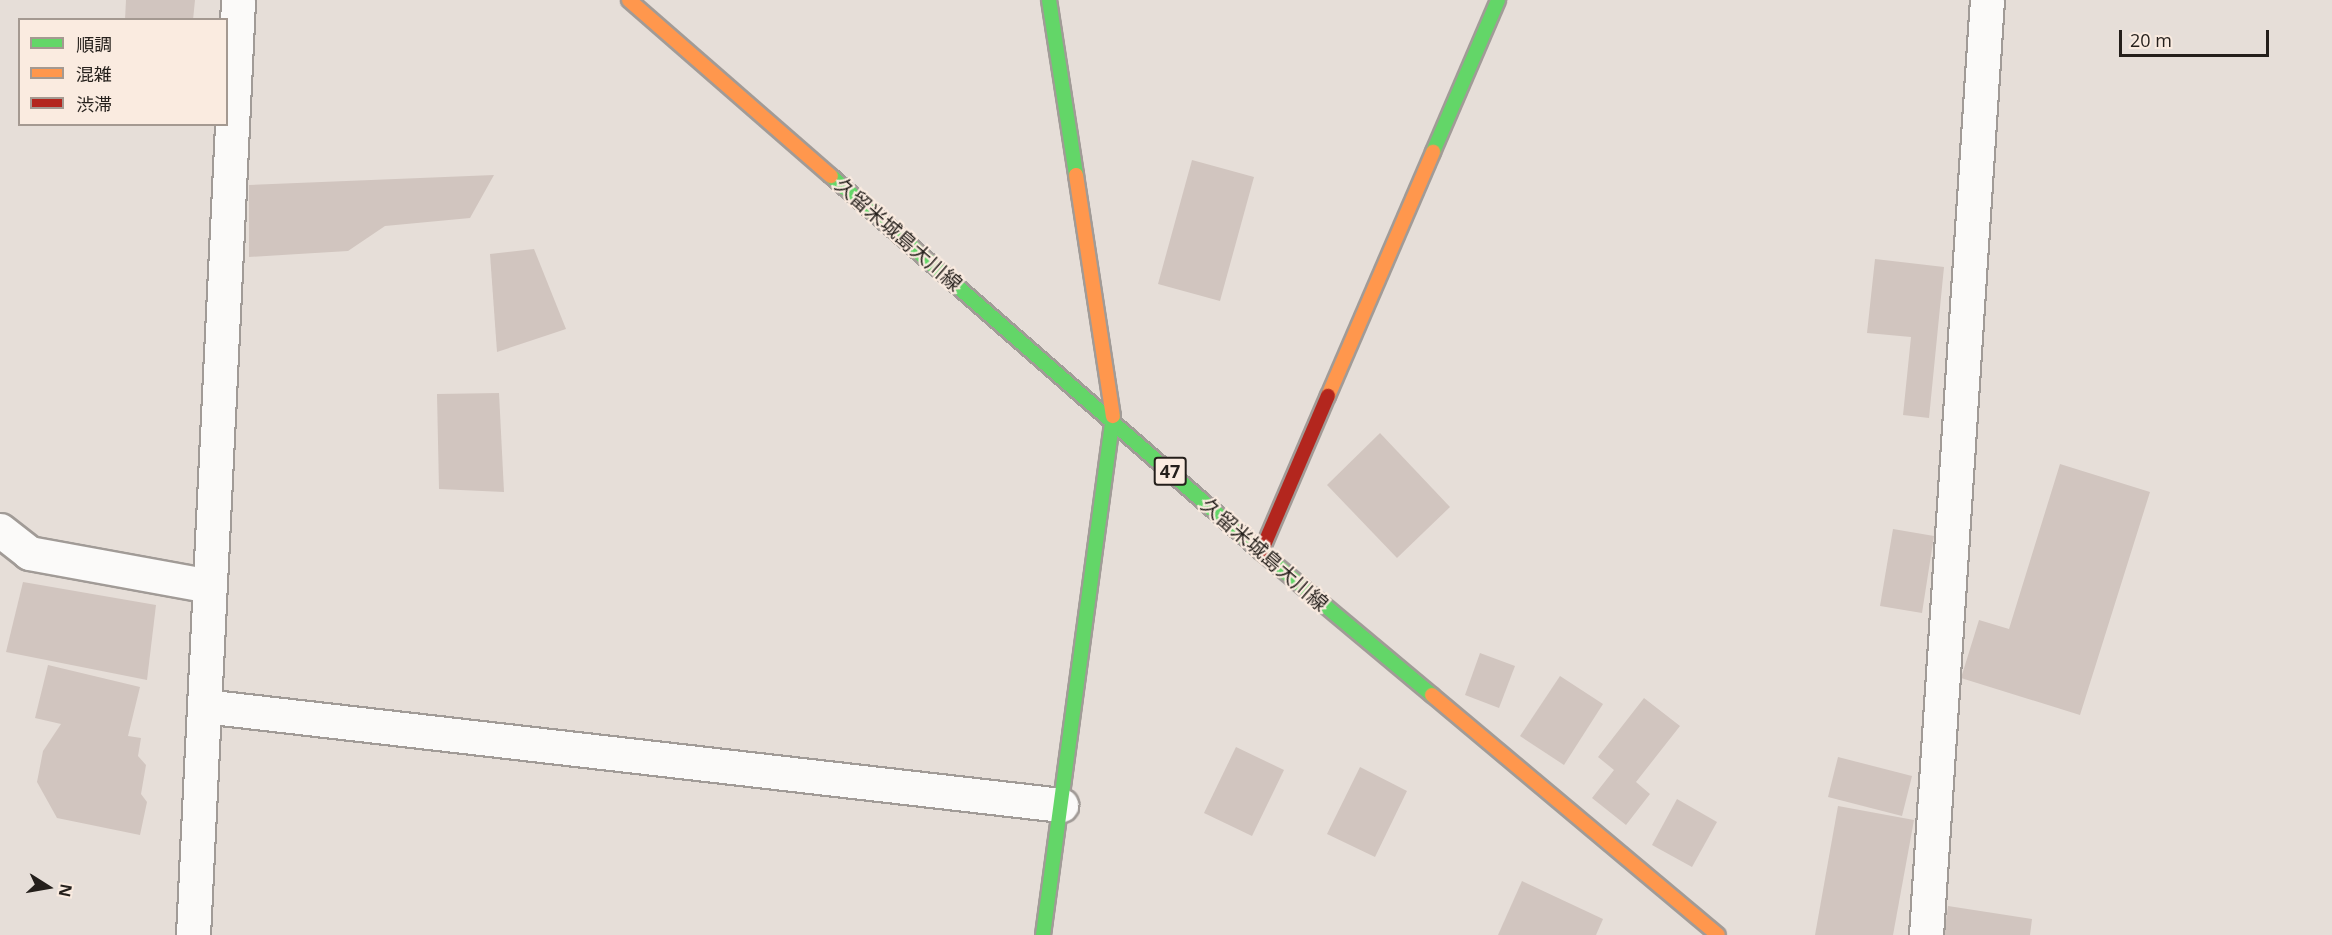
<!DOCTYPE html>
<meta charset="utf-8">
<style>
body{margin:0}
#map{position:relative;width:2332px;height:935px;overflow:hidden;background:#e6ded8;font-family:"Open Sans","Noto Sans JP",sans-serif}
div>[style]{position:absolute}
.building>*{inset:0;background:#d1c5bf}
.roads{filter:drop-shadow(2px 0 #a19b97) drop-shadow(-2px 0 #a19b97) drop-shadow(0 2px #a19b97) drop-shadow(0 -2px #a19b97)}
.street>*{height:33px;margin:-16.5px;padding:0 16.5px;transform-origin:16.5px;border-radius:16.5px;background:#fbfaf9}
.fast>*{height:14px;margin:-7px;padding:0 7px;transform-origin:7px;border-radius:7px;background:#63d668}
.slow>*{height:14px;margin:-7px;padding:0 7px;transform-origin:7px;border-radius:7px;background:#ff974d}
.jam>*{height:14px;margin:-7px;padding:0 7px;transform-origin:7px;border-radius:7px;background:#b3261e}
span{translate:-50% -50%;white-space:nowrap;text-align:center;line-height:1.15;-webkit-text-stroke:4.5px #faebe0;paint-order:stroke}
.shield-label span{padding:2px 4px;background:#faebe0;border:2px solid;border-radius:4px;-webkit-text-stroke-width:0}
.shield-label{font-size:18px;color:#241f1b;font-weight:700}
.street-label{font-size:20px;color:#241f1b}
.legend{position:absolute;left:18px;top:18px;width:210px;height:108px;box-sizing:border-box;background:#faebe0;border:2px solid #a49991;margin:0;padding:8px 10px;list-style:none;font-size:18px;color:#241f1b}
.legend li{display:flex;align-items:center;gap:12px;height:30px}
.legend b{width:30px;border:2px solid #a49991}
.north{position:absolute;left:18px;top:857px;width:60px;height:60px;-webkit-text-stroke:4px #faebe0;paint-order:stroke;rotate:101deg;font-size:16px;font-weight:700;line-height:24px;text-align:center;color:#241f1b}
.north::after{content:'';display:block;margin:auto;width:21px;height:27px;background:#241f1b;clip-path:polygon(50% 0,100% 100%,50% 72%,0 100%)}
.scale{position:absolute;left:2119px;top:30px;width:150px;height:27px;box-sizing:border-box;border:3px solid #241f1b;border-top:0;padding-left:8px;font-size:18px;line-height:21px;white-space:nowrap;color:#241f1b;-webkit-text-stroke:4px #faebe0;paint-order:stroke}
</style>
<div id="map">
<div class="building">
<div style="clip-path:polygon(126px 0,195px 0,193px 20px,125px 20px)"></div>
<div style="clip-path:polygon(1192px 160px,1254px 177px,1220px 301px,1158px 284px)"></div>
<div style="clip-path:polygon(494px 175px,470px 218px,385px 226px,348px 251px,249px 257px,249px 185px)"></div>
<div style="clip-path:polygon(534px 249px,566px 329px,497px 352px,490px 254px)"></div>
<div style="clip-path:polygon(1875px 259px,1944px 267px,1929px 418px,1903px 415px,1911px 337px,1867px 333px)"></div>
<div style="clip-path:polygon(499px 393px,504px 492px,439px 489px,437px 394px)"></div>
<div style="clip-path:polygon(1380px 433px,1450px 507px,1397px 558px,1327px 485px)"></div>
<div style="clip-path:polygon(2060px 464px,2150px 492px,2080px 715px,1961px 678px,1979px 620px,2009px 629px)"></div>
<div style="clip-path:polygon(1893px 529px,1934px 536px,1922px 613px,1880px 606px)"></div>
<div style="clip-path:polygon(23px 582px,156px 605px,147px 680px,6px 652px)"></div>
<div style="clip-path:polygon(1480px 653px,1515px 666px,1499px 708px,1465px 695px)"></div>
<div style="clip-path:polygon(48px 665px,140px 687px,128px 736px,141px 738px,138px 756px,146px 765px,141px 794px,147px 802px,140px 835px,57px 818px,37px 782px,43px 751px,61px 724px,35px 718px)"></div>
<div style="clip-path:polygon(1560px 676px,1603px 704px,1564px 765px,1520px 736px)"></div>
<div style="clip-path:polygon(1644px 698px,1680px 726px,1636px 782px,1650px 794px,1626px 825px,1592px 798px,1614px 770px,1598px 757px)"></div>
<div style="clip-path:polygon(1236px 747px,1284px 770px,1252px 836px,1204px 813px)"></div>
<div style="clip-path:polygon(1838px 757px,1912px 776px,1902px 816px,1828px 797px)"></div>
<div style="clip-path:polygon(1360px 767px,1407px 791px,1375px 857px,1327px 834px)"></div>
<div style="clip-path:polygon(1677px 799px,1717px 822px,1692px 867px,1652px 845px)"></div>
<div style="clip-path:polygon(1838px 806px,1914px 820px,1893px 935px,1815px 935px)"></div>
<div style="clip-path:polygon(1522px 881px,1603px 919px,1596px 935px,1498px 935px)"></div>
<div style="clip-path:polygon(1948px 906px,2032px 919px,2030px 935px,1944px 935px)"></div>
</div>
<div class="roads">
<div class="street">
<div style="left:0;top:530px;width:37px;rotate:38deg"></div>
<div style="left:29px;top:553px;width:184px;rotate:10.3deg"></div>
<div style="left:204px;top:706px;width:863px;rotate:6.59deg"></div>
<div style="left:193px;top:935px;width:936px;rotate:-87.24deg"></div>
<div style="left:1926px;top:935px;width:937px;rotate:-86.27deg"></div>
</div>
<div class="fast">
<div style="left:1049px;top:0;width:177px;rotate:81.2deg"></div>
<div style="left:1433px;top:152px;width:165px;rotate:-66.8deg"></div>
<div style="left:831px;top:176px;width:571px;rotate:41.17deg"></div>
<div style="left:1261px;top:552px;width:223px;rotate:39.9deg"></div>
<div style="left:1043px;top:935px;width:524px;rotate:-82.32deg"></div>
</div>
<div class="slow">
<div style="left:629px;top:0;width:268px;rotate:41.1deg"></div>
<div style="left:1076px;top:175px;width:244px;rotate:81.3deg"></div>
<div style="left:1328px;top:396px;width:266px;rotate:-66.7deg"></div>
<div style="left:1432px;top:695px;width:373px;rotate:40deg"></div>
</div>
<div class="jam">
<div style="left:1261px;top:552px;width:170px;rotate:-66.8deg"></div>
</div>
</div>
<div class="shield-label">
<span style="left:1170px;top:471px">47</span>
</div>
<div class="street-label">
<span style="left:899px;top:234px;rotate:41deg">久留米城島大川線</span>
<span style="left:1265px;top:554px;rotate:41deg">久留米城島大川線</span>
</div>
<ul class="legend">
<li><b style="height:8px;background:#63d668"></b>順調</li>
<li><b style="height:8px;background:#ff974d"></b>混雑</li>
<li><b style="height:8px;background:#b3261e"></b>渋滞</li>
</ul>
<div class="north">N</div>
<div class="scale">20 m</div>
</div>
